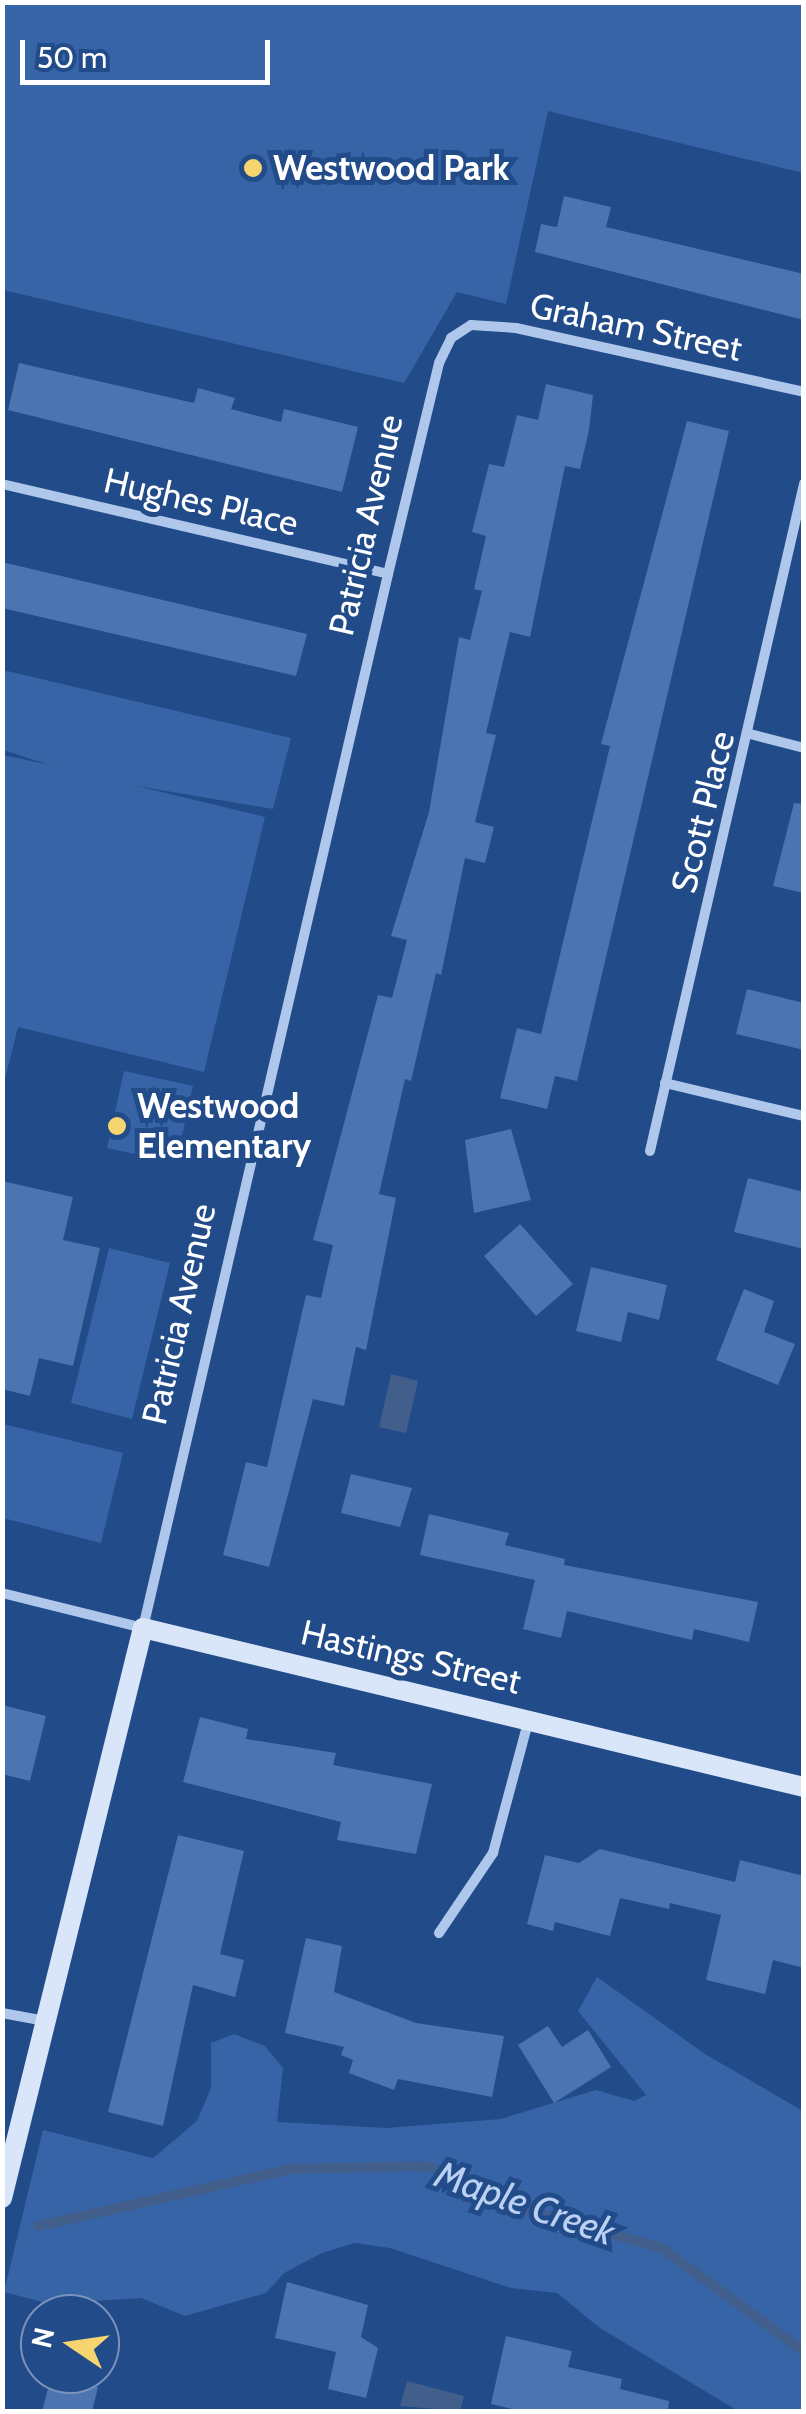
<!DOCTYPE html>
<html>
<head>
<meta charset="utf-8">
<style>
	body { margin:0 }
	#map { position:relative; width:806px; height:2414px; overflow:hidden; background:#224b89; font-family:Cabin,sans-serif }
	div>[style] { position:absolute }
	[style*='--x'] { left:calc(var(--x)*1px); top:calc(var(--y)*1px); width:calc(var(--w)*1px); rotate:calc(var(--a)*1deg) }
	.green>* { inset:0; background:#3664a6 }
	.water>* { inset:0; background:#425f8c }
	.stream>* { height:10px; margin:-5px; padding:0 5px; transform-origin:5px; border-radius:5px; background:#425f8c }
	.building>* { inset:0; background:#4b74b1 }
	.street>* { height:10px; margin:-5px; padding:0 5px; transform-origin:5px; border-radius:5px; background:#aec7ea }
	.secondary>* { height:20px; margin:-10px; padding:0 10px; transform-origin:10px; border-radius:10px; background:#d9e5f8 }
	.dots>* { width:28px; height:28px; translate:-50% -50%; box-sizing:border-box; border:5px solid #224b89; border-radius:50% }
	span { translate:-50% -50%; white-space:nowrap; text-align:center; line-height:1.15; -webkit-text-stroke:10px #224b89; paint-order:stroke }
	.poi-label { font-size:35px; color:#fff; font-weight:700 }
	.left { translate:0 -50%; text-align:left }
	.street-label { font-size:35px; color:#fff }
	.water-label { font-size:38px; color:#bad1f1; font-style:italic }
	.frame { position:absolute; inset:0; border:5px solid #fff; pointer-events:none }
	.north { position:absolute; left:20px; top:2294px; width:100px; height:100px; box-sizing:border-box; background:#224b89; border:2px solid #7a93b8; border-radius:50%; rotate:283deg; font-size:28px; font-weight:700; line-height:40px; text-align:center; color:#fff }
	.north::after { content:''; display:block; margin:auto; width:35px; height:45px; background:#f6d571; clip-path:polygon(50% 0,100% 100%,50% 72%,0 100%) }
	.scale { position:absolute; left:20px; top:40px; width:250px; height:45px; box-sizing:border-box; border:5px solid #fff; border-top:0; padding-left:12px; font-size:30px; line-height:35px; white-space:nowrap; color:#fff; -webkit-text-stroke:8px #224b89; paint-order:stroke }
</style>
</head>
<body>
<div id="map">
	<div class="green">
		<i style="clip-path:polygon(3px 2px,803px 3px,803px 173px,548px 111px,506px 304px,457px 292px,404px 383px,3px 290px)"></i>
		<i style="clip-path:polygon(3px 670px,291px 738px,273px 809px,137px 786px,265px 817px,204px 1072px,18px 1027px,3px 1087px,3px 755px,50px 765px,3px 750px)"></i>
		<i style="clip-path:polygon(124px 1071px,193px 1086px,176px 1163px,107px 1148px)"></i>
		<i style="clip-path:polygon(109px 1248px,170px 1263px,132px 1419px,71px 1403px)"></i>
		<i style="clip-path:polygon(3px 1424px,123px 1453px,101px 1543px,3px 1518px)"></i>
		<i style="clip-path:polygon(597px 1977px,705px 2054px,803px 2111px,803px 2411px,738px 2411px,600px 2328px,557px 2293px,511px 2288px,390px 2248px,354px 2243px,322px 2253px,284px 2273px,266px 2293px,185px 2316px,141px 2298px,50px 2304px,4px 2292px,43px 2130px,153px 2158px,197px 2121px,211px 2088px,211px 2043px,234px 2034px,265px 2046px,283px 2068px,277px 2122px,386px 2128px,501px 2119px,596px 2090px,634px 2101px,646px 2095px,578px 2011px)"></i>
	</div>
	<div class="water">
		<i style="clip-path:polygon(391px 1374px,418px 1381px,406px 1433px,379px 1427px)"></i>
		<i style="clip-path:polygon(407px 2381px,464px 2396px,460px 2411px,400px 2406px)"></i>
	</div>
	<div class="stream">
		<i style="--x:38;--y:2226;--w:258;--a:-12.7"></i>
		<i style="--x:290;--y:2169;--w:134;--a:-1.3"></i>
		<i style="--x:424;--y:2166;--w:32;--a:14"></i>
		<i style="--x:455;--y:2174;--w:79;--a:27.2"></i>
		<i style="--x:525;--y:2210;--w:142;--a:15.5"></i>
		<i style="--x:662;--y:2248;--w:176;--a:36.2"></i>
	</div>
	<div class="building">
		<i style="clip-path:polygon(564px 196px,611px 207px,606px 227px,804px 274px,804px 320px,535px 252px,541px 224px,557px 227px)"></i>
		<i style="clip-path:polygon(19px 363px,194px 403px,198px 388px,235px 398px,231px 409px,281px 422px,284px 409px,358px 427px,342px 492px,8px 410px)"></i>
		<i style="clip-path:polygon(546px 384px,593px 395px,589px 430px,580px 469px,565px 466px,530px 637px,510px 632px,486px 733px,496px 735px,475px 822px,494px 827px,485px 863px,465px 858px,441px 975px,436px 973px,411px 1081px,405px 1079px,379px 1194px,396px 1198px,366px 1350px,356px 1347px,344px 1406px,313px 1399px,269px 1567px,223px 1555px,246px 1462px,267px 1467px,306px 1295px,321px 1298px,333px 1245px,313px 1240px,378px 995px,392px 998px,407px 940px,391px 936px,429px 812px,459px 637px,470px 640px,482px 591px,474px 589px,486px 536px,472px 532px,489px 464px,504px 467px,517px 415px,538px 420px)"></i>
		<i style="clip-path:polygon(687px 421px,729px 431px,577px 1081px,555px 1076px,547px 1109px,500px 1098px,517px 1028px,541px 1034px,610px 746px,601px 744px)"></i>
		<i style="clip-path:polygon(2px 562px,307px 634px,296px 676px,2px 608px)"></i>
		<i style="clip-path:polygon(794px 803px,804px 804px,804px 893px,773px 886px)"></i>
		<i style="clip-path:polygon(747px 989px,804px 1003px,804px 1050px,736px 1034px)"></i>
		<i style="clip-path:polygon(511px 1129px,531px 1200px,474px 1213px,465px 1140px)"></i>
		<i style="clip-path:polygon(748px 1178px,804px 1192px,804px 1249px,734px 1232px)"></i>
		<i style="clip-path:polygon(2px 1181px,73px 1197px,63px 1240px,100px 1248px,73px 1366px,39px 1358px,30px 1396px,2px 1389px)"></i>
		<i style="clip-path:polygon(520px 1224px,573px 1284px,536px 1316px,484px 1256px)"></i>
		<i style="clip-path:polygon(591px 1267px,667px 1285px,659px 1320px,628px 1312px,621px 1342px,576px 1331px)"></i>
		<i style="clip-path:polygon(744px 1289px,774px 1301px,764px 1332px,795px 1344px,778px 1385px,716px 1360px)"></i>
		<i style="clip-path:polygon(351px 1474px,412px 1488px,400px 1527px,341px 1513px)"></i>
		<i style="clip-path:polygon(429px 1514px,509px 1533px,505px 1545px,565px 1559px,564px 1565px,758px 1602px,749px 1642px,694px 1629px,692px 1640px,567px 1611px,561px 1638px,523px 1629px,535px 1580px,420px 1555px)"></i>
		<i style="clip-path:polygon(2px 1705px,46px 1716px,30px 1781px,2px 1774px)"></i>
		<i style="clip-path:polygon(200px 1717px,248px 1729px,246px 1739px,336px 1753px,333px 1765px,432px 1784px,416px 1854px,337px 1840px,341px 1822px,183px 1782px)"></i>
		<i style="clip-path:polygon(178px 1835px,244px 1851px,220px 1954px,244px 1960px,235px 1997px,193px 1985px,163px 2126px,108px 2112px)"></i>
		<i style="clip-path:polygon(600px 1849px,735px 1882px,740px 1860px,804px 1876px,804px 1968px,773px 1960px,765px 1994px,706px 1980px,721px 1915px,670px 1903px,669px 1909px,620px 1898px,610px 1936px,555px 1922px,553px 1931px,527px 1924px,545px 1855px,579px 1863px)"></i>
		<i style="clip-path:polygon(306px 1938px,342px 1946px,334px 1992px,416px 2023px,504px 2036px,492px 2097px,398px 2079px,394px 2090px,349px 2073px,353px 2060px,341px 2055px,344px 2047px,285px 2033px)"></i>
		<i style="clip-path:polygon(548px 2026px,562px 2047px,588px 2030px,611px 2067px,554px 2103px,518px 2045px)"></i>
		<i style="clip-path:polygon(287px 2282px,368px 2305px,361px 2337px,378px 2348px,366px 2398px,328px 2389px,336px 2352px,275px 2338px)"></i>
		<i style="clip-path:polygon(506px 2336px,572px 2351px,568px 2367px,622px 2379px,620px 2389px,669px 2401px,668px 2412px,525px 2412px,491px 2404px)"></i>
		<i style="clip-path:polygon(51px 2376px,98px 2387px,92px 2412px,42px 2412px)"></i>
	</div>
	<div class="street">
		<i style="--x:2;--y:484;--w:396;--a:13.1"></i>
		<i style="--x:750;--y:734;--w:56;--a:14.5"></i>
		<i style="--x:665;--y:1083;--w:143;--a:13.4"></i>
		<i style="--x:650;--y:1151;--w:685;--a:-77"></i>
		<i style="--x:2;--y:1593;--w:145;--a:13.9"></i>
		<i style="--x:143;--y:1628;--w:1082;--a:-76.91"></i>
		<i style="--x:388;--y:574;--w:217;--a:-76.4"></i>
		<i style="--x:439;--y:363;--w:28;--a:-64"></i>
		<i style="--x:451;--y:338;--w:24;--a:-33"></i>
		<i style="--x:471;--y:325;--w:45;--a:3.8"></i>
		<i style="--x:516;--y:328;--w:295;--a:12.5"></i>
		<i style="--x:439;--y:1933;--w:97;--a:-56"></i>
		<i style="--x:493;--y:1853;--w:139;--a:-75"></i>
		<i style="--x:2;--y:2013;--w:44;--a:10.5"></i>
	</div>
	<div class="secondary">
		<i style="--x:2;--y:2198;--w:587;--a:-76.11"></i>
		<i style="--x:143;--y:1628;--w:680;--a:13.53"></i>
	</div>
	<div class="dots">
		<i style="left:253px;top:168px;background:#f6d571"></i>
		<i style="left:117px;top:1126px;background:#f6d571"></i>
	</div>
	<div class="poi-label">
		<span class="left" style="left:273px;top:168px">Westwood Park</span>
		<span class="left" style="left:137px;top:1126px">Westwood<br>Elementary</span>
	</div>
	<div class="street-label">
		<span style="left:636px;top:327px;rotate:12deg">Graham Street</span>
		<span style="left:201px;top:502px;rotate:13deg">Hughes Place</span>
		<span style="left:366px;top:525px;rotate:-77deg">Patricia Avenue</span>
		<span style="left:703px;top:812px;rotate:-76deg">Scott Place</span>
		<span style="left:179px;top:1314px;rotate:-77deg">Patricia Avenue</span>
		<span style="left:411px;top:1657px;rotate:13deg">Hastings Street</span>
	</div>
	<div class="water-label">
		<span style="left:525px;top:2203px;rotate:19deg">Maple Creek</span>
	</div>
	<div class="frame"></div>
	<div class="north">N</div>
	<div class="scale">50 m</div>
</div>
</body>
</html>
